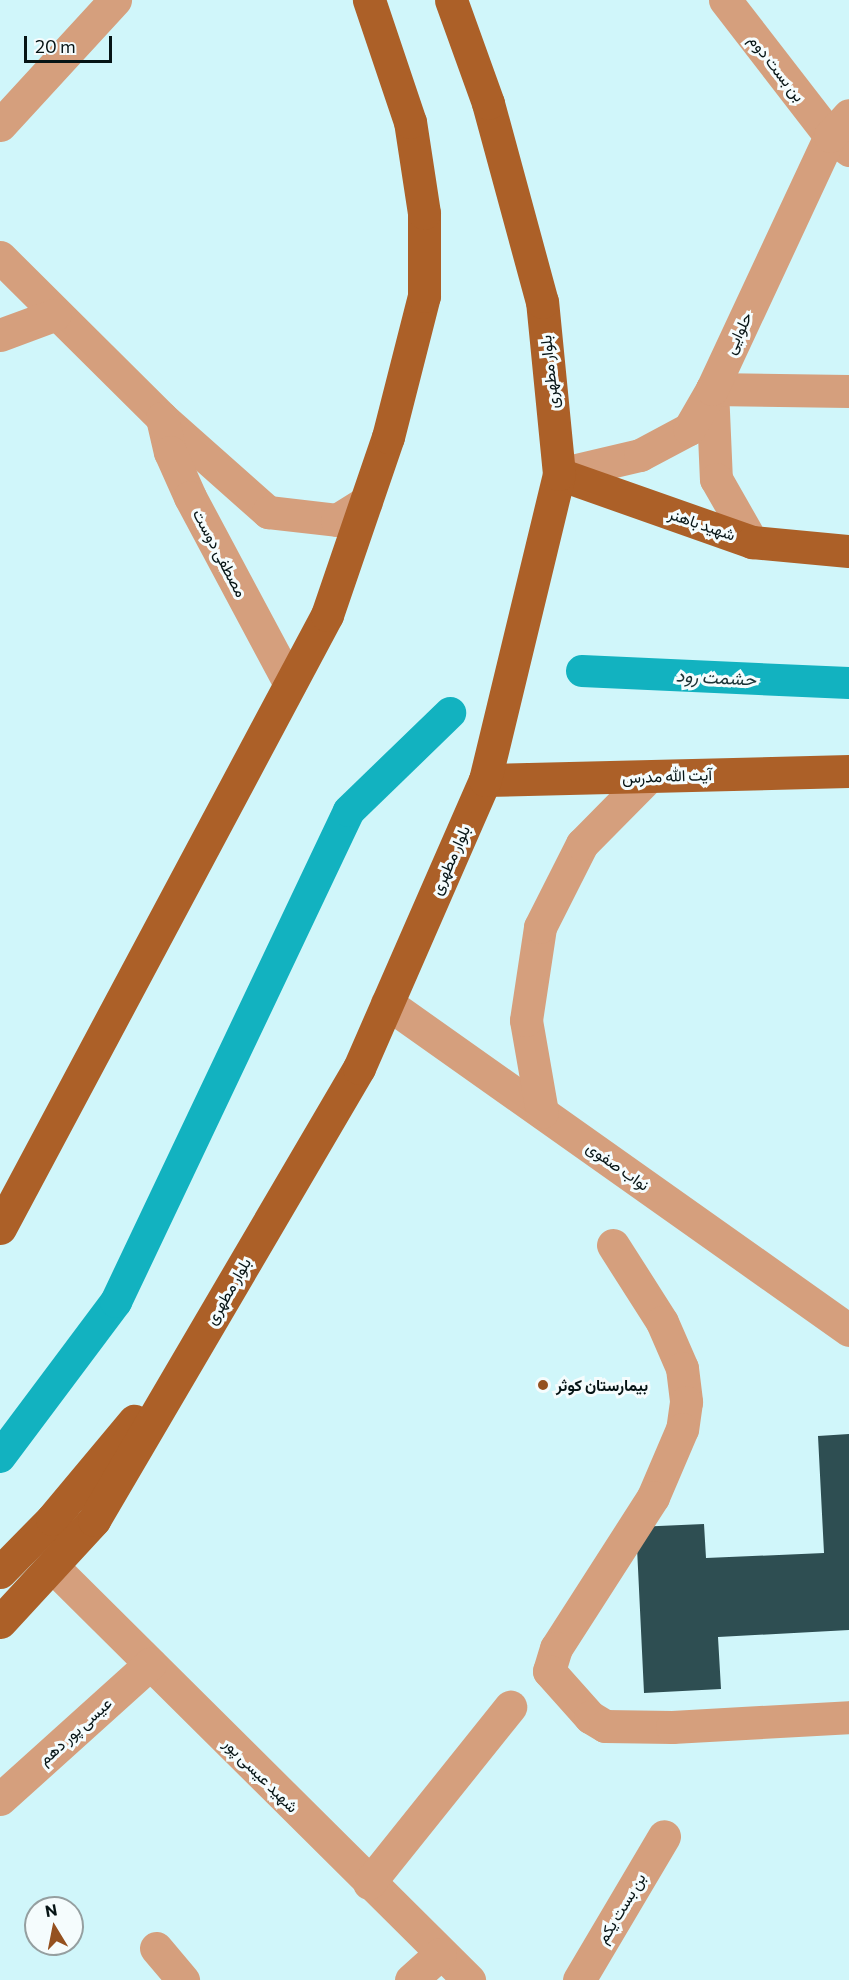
<!DOCTYPE html>
<html>
<head>
<meta charset="utf-8">
<style>
	body { margin:0 }
	#map { position:relative; width:849px; height:1980px; overflow:hidden; background:#d0f6fa; font-family:Commissioner,Vazirmatn,sans-serif }
	div>[style] { position:absolute }
	[style*='--x'] { left:calc(var(--x)*1px); top:calc(var(--y)*1px); width:calc(var(--w)*1px); rotate:calc(var(--a)*1deg) }
	.canal>* { height:32px; margin:-16px; padding:0 16px; transform-origin:16px; border-radius:16px; background:#12b2c0 }
	.building>* { inset:0; background:#2e4e52 }
	.minor>* { height:33px; margin:-16.5px; padding:0 16.5px; transform-origin:16.5px; border-radius:16.5px; background:#d59f7d }
	.major>* { height:33px; margin:-16.5px; padding:0 16.5px; transform-origin:16.5px; border-radius:16.5px; background:#ac6028 }
	.dots>* { width:16px; height:16px; translate:-50% -50%; box-sizing:border-box; border:3px solid #f5fcfd; border-radius:50% }
	span { translate:-50% -50%; white-space:nowrap; text-align:center; line-height:1.15; -webkit-text-stroke:6px #f5fcfd; paint-order:stroke }
	.street-label { font-size:16px; color:#061415 }
	.poi-label { font-size:16px; color:#061415; font-weight:700 }
	.left { translate:0 -50%; text-align:left }
	.water-label { font-size:18px; color:#1b3235; font-style:italic }
	.north { position:absolute; left:24px; top:1896px; width:60px; height:60px; box-sizing:border-box; background:#f5fcfd; border:2px solid #959fa0; border-radius:50%; rotate:350deg; font-size:16px; font-weight:700; line-height:24px; text-align:center; color:#061415 }
	.north::after { content:''; display:block; margin:auto; width:21px; height:27px; background:#945120; clip-path:polygon(50% 0,100% 100%,50% 72%,0 100%) }
	.scale { position:absolute; left:24px; top:36px; width:88px; height:27px; box-sizing:border-box; border:3px solid #061415; border-top:0; padding-left:8px; font-size:18px; line-height:21px; white-space:nowrap; color:#061415; -webkit-text-stroke:4px #f5fcfd; paint-order:stroke }
</style>
</head>
<body>
<div id="map">
	<div class="canal">
		<i style="--x:582;--y:671;--w:267;--a:2.6"></i>
		<i style="--x:0;--y:1457;--w:194;--a:-53.2"></i>
		<i style="--x:116;--y:1302;--w:543;--a:-64.61"></i>
		<i style="--x:349;--y:811;--w:141;--a:-44.1"></i>
	</div>
	<div class="building">
		<i style="clip-path:polygon(849px 1434px,849px 1630px,718px 1637px,721px 1689px,644px 1693px,636px 1527px,704px 1524px,706px 1558px,824px 1553px,818px 1436px)"></i>
	</div>
	<div class="minor">
		<i style="--x:725;--y:0;--w:172;--a:52.3"></i>
		<i style="--x:830;--y:136;--w:24;--a:36"></i>
		<i style="--x:0;--y:125;--w:170;--a:-47.4"></i>
		<i style="--x:0;--y:257;--w:228;--a:44.8"></i>
		<i style="--x:162;--y:418;--w:142;--a:41.6"></i>
		<i style="--x:268;--y:512;--w:69;--a:6.6"></i>
		<i style="--x:337;--y:520;--w:34;--a:-32"></i>
		<i style="--x:0;--y:335;--w:58;--a:-20.3"></i>
		<i style="--x:712;--y:389;--w:90;--a:87.5"></i>
		<i style="--x:716;--y:479;--w:73;--a:60.3"></i>
		<i style="--x:712;--y:389;--w:137;--a:0.8"></i>
		<i style="--x:162;--y:418;--w:35;--a:77"></i>
		<i style="--x:170;--y:452;--w:49;--a:66"></i>
		<i style="--x:190;--y:497;--w:212;--a:61.9"></i>
		<i style="--x:559;--y:474;--w:83;--a:-13.2"></i>
		<i style="--x:640;--y:455;--w:55;--a:-28"></i>
		<i style="--x:689;--y:429;--w:46;--a:-60.1"></i>
		<i style="--x:712;--y:389;--w:279;--a:-65"></i>
		<i style="--x:830;--y:136;--w:28;--a:-48"></i>
		<i style="--x:387;--y:1003;--w:566;--a:35.29"></i>
		<i style="--x:542;--y:1112;--w:93;--a:-99.9"></i>
		<i style="--x:526;--y:1020;--w:94;--a:-81.4"></i>
		<i style="--x:540;--y:927;--w:93;--a:-63.2"></i>
		<i style="--x:582;--y:844;--w:94;--a:-45.4"></i>
		<i style="--x:613;--y:1245;--w:91;--a:57.5"></i>
		<i style="--x:662;--y:1322;--w:50;--a:66.5"></i>
		<i style="--x:682;--y:1368;--w:34;--a:83"></i>
		<i style="--x:686;--y:1402;--w:27;--a:98"></i>
		<i style="--x:682;--y:1429;--w:74;--a:113.1"></i>
		<i style="--x:653;--y:1497;--w:179;--a:122.7"></i>
		<i style="--x:556;--y:1648;--w:24;--a:107"></i>
		<i style="--x:549;--y:1671;--w:62;--a:48.3"></i>
		<i style="--x:590;--y:1717;--w:17;--a:31"></i>
		<i style="--x:605;--y:1726;--w:67;--a:0.9"></i>
		<i style="--x:672;--y:1727;--w:177;--a:-3.2"></i>
		<i style="--x:54;--y:1568;--w:585;--a:44.79"></i>
		<i style="--x:0;--y:1799;--w:202;--a:-42"></i>
		<i style="--x:369;--y:1883;--w:226;--a:-51.3"></i>
		<i style="--x:156;--y:1948;--w:42;--a:49.8"></i>
		<i style="--x:411;--y:1980;--w:39;--a:-42"></i>
		<i style="--x:579;--y:1980;--w:167;--a:-59.4"></i>
	</div>
	<div class="major">
		<i style="--x:559;--y:474;--w:205;--a:19.4"></i>
		<i style="--x:752;--y:542;--w:97;--a:5.3"></i>
		<i style="--x:485;--y:780;--w:364;--a:-1.4"></i>
		<i style="--x:0;--y:1228;--w:695;--a:-61.92"></i>
		<i style="--x:327;--y:615;--w:188;--a:-71.1"></i>
		<i style="--x:388;--y:437;--w:146;--a:-75.7"></i>
		<i style="--x:424;--y:296;--w:83;--a:-90"></i>
		<i style="--x:424;--y:213;--w:92;--a:-98.7"></i>
		<i style="--x:410;--y:122;--w:129;--a:-108.6"></i>
		<i style="--x:0;--y:1572;--w:74;--a:-45.5"></i>
		<i style="--x:52;--y:1519;--w:128;--a:-50.1"></i>
		<i style="--x:0;--y:1622;--w:139;--a:-47.3"></i>
		<i style="--x:94;--y:1520;--w:524;--a:-59.62"></i>
		<i style="--x:359;--y:1068;--w:314;--a:-66.4"></i>
		<i style="--x:485;--y:780;--w:315;--a:-76.4"></i>
		<i style="--x:559;--y:474;--w:173;--a:-95.6"></i>
		<i style="--x:542;--y:302;--w:206;--a:-105.2"></i>
		<i style="--x:488;--y:103;--w:109;--a:-109.8"></i>
	</div>
	<div class="dots">
		<i style="left:543px;top:1385px;background:#945120"></i>
	</div>
	<div class="street-label">
		<span style="left:777px;top:68px;rotate:52deg">بن بست دوم</span>
		<span style="left:738px;top:333px;rotate:-65deg">حلوایی</span>
		<span style="left:549px;top:372px;rotate:-96deg">بلوار مطهری</span>
		<span style="left:702px;top:524px;rotate:19deg">شهید باهنر</span>
		<span style="left:220px;top:553px;rotate:62deg">مصطفی دوست</span>
		<span style="left:667px;top:776px;rotate:-2deg">آیت الله مدرس</span>
		<span style="left:450px;top:860px;rotate:-66deg">بلوار مطهری</span>
		<span style="left:618px;top:1166px;rotate:35deg">نواب صفوی</span>
		<span style="left:228px;top:1291px;rotate:-60deg">بلوار مطهری</span>
		<span style="left:75px;top:1731px;rotate:-42deg">عیسی پور دهم</span>
		<span style="left:261px;top:1775px;rotate:45deg">شهید عیسی پور</span>
		<span style="left:621px;top:1908px;rotate:-59deg">بن بست یکم</span>
	</div>
	<div class="poi-label">
		<span class="left" style="left:556px;top:1385px">بیمارستان کوثر</span>
	</div>
	<div class="water-label">
		<span style="left:716px;top:677px;rotate:3deg">حشمت رود</span>
	</div>
	<div class="north">N</div>
	<div class="scale">20 m</div>
</div>
</body>
</html>
